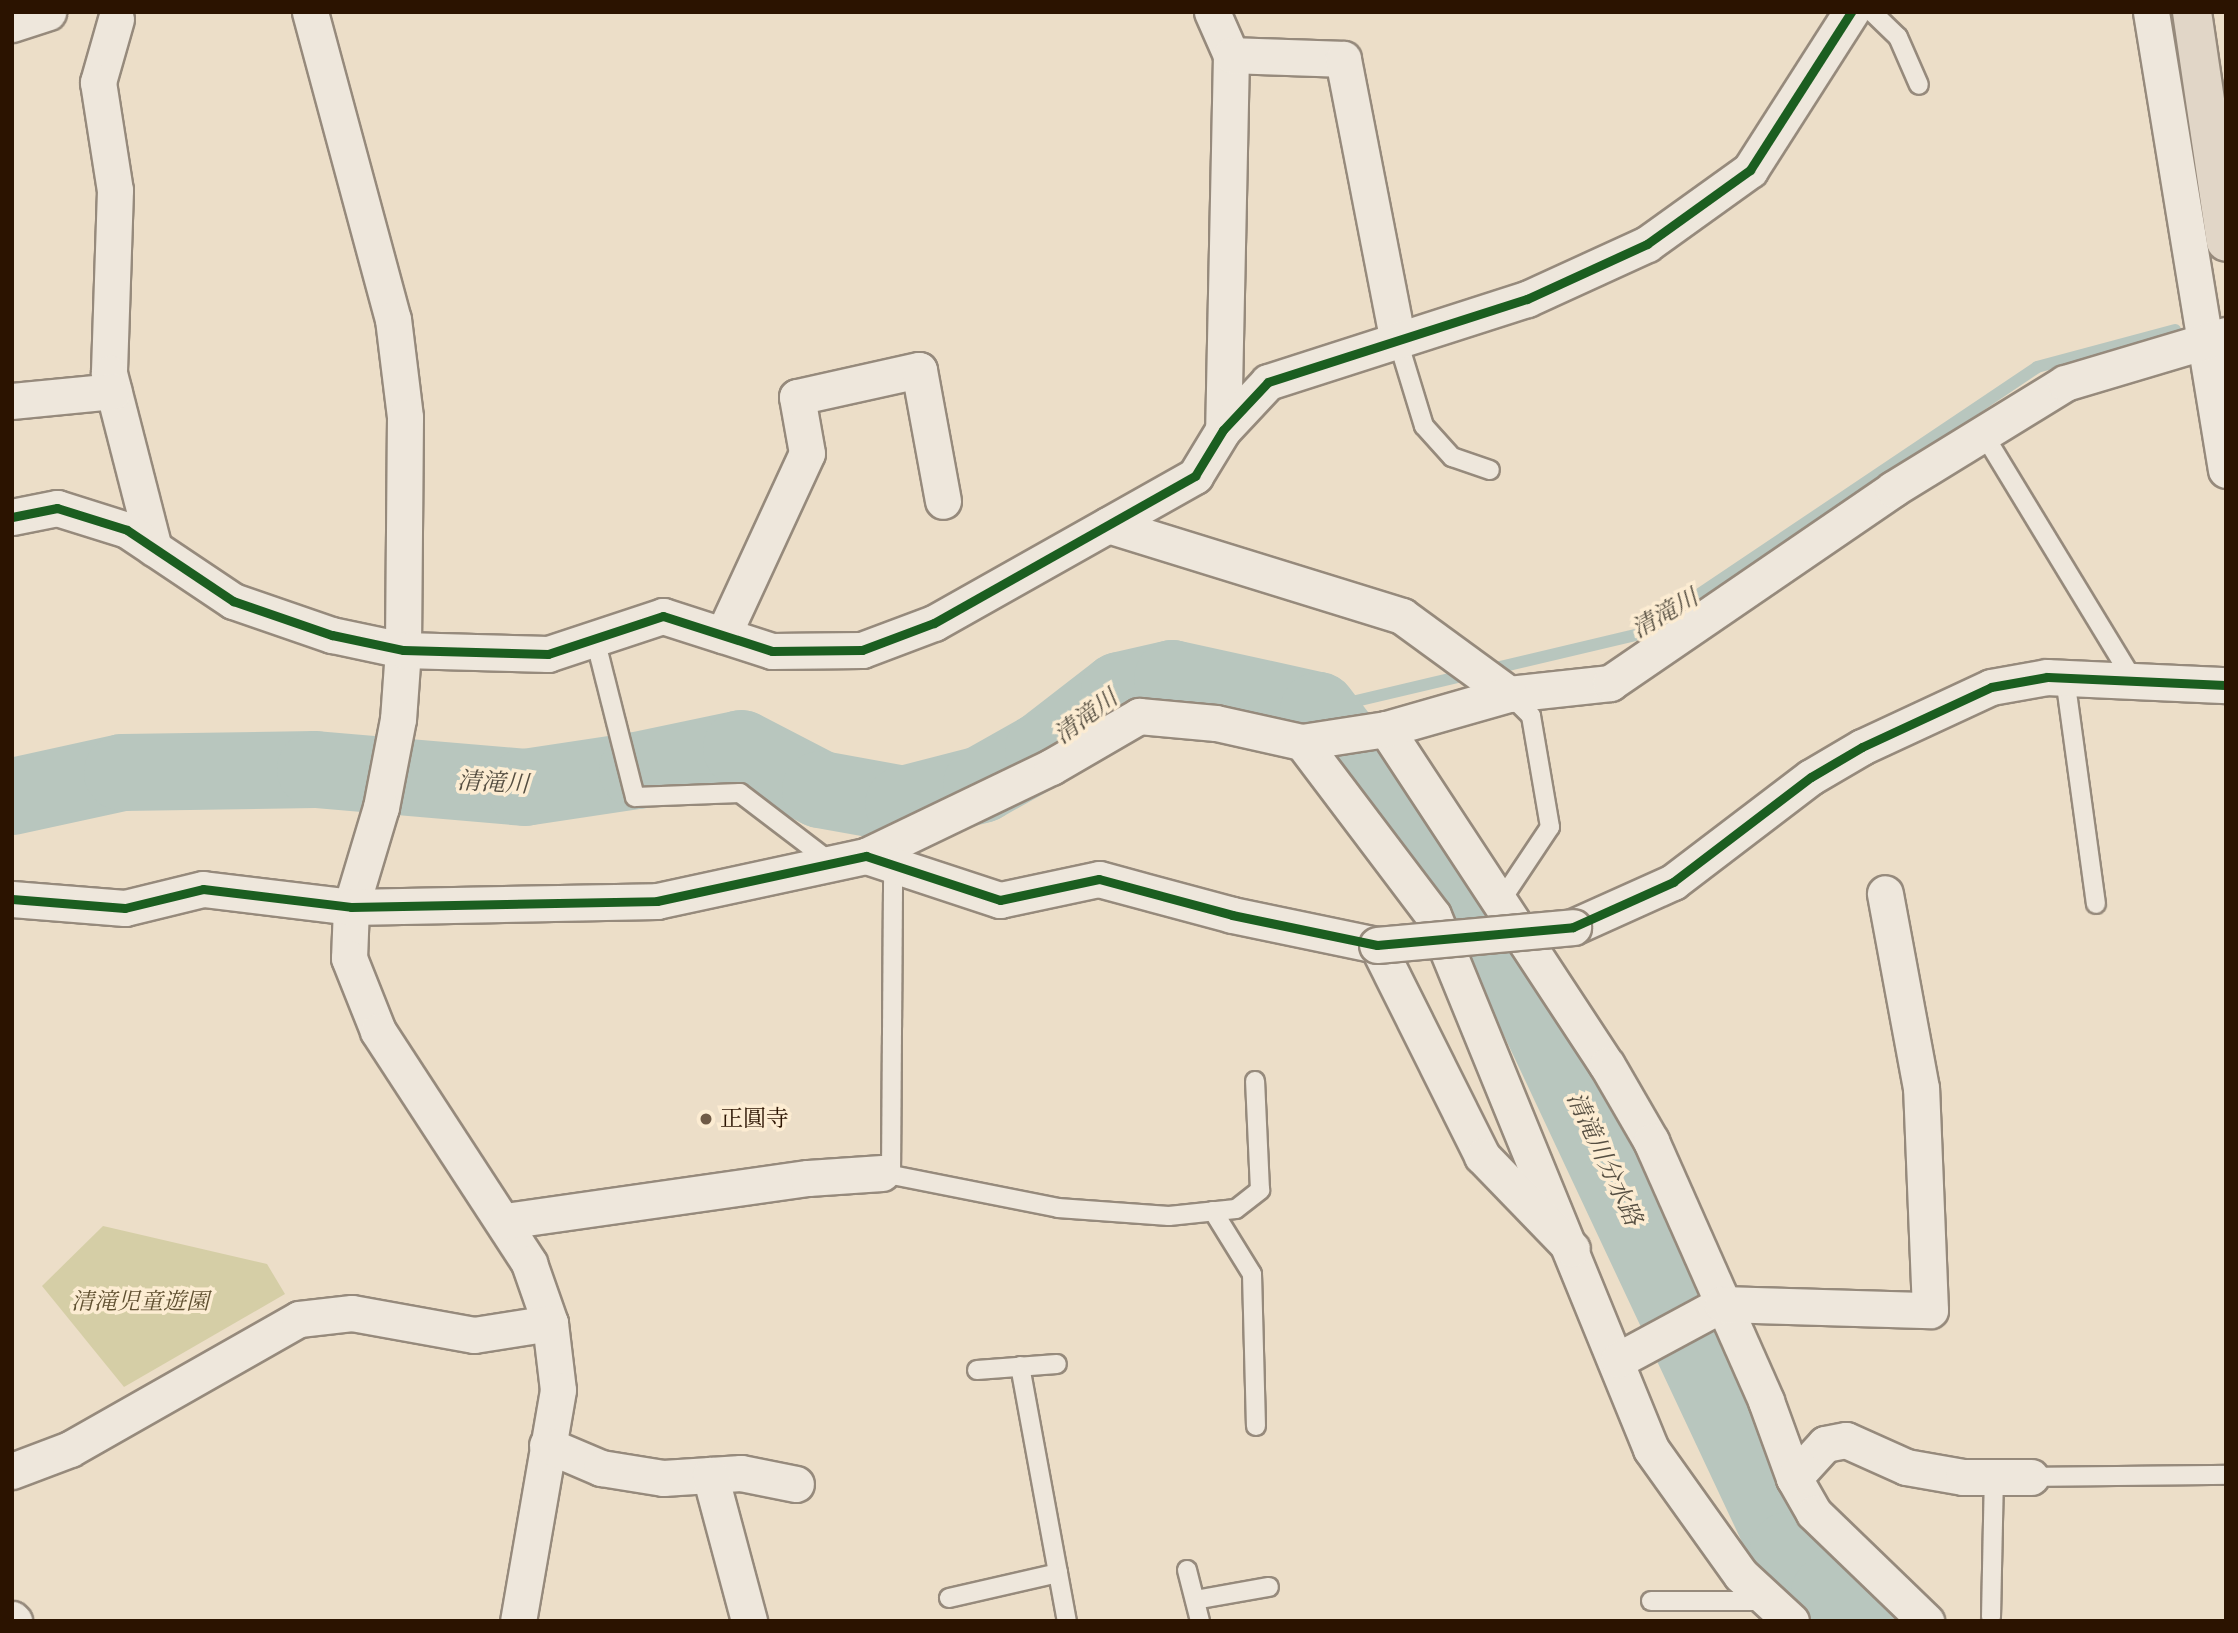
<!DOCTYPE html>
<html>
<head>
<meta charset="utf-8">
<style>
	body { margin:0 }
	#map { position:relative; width:2238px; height:1633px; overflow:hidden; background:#ecdec8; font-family:"IM FELL French Canon","Noto Serif JP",serif }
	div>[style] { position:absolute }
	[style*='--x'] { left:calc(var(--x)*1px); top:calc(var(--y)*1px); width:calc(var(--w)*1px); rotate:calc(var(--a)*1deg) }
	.green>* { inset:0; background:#d5cea6 }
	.stream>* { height:12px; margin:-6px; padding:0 6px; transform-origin:6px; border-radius:6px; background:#b8c6be }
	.river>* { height:77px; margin:-38.5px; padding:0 38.5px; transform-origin:38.5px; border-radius:38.5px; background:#b8c6be }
	.roads { filter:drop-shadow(2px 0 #968a7c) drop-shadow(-2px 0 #968a7c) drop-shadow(0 2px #968a7c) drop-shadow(0 -2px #968a7c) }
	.lane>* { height:18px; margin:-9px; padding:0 9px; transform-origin:9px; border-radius:9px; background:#eee7dc }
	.street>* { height:35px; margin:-17.5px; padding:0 17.5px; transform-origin:17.5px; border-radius:17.5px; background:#eee7dc }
	.primary>* { height:38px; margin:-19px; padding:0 19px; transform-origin:19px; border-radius:19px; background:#e1d6c7 }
	.bridges { filter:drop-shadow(2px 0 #968a7c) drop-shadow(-2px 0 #968a7c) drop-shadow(0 2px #968a7c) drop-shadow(0 -2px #968a7c) }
	.street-bridge>* { height:35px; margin:-17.5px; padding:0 17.5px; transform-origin:17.5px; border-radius:17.5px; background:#eee7dc }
	.cycleway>* { height:9px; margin:-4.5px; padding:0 4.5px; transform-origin:4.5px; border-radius:4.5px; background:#1b5e20 }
	.dots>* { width:19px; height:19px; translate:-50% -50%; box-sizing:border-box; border:4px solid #fcecd2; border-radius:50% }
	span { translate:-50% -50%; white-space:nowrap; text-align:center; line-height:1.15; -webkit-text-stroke:7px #fcecd2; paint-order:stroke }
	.poi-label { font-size:23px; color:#2b1300 }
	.left { translate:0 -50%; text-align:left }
	.park-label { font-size:23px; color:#605031; font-style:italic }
	.water-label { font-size:24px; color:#554e41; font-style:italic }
	.frame { position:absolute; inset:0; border:14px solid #2b1300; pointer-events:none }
</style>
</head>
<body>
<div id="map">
	<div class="green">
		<i style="clip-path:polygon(103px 1226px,267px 1264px,285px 1294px,124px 1387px,42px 1286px)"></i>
	</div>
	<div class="stream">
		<i style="--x:1318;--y:710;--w:331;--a:-13.3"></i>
		<i style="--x:1640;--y:634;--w:478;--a:-33.9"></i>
		<i style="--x:2037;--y:367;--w:143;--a:-15"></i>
	</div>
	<div class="river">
		<i style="--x:12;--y:796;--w:113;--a:-12.3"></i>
		<i style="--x:122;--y:772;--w:193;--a:-0.9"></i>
		<i style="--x:315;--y:769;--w:210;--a:4.9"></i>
		<i style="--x:524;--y:787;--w:114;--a:-8.6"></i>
		<i style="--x:637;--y:770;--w:106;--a:-11.9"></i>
		<i style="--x:741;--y:748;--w:89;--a:27.4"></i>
		<i style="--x:820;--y:789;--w:84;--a:10.2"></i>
		<i style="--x:903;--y:804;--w:81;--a:-14.4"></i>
		<i style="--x:981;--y:784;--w:71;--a:-29.4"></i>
		<i style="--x:1043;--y:749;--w:96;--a:-37.8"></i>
		<i style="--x:1119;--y:690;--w:54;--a:-12.8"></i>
		<i style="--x:1172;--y:678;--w:149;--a:12.4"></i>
		<i style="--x:1318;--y:710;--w:325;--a:52.7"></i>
		<i style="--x:1515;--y:969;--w:642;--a:64.83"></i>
		<i style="--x:1788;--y:1550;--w:59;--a:46.4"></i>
		<i style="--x:1829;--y:1593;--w:45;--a:38.7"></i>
	</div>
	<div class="roads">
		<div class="lane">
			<i style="--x:1872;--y:12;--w:36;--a:44"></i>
			<i style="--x:1898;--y:37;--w:52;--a:66.4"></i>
			<i style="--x:1398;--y:341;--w:89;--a:73"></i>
			<i style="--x:1424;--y:426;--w:42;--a:47.9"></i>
			<i style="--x:1452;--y:457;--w:40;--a:18.9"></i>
			<i style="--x:1983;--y:433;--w:290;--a:58.7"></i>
			<i style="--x:595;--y:639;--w:163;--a:75.8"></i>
			<i style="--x:635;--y:797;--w:105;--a:-2.2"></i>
			<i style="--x:740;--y:793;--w:116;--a:37.3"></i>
			<i style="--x:2065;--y:678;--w:228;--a:82.2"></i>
			<i style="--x:1500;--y:902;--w:90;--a:-56.3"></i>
			<i style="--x:1550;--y:827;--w:113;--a:-99.7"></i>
			<i style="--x:1531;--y:716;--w:31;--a:-135"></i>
			<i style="--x:882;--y:1173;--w:179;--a:11.2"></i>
			<i style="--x:1058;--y:1208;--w:111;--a:4.1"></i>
			<i style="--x:1169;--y:1216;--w:67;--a:-6"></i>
			<i style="--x:1236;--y:1209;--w:31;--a:-38"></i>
			<i style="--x:1260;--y:1190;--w:109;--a:-92.6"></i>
			<i style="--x:891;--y:1175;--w:310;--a:-89.6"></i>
			<i style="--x:1213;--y:1211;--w:74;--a:58.2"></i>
			<i style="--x:1252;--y:1274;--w:152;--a:88.5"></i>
			<i style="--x:1020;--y:1366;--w:259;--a:79.6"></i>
			<i style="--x:977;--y:1370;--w:80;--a:-4.3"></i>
			<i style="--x:2031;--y:1477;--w:195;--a:-0.6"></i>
			<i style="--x:1187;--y:1570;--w:53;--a:75.7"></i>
			<i style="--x:949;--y:1598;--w:112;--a:-12.9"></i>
			<i style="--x:1195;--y:1600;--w:75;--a:-10"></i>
			<i style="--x:1651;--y:1601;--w:115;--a:0"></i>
			<i style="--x:1991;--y:1617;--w:140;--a:-88.8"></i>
		</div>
		<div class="street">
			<i style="--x:310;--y:12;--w:318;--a:74.9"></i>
			<i style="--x:393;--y:319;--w:99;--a:83"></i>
			<i style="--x:405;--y:417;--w:233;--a:90.5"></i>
			<i style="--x:403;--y:650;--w:69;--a:94.1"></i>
			<i style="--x:398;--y:719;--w:90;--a:100.9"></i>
			<i style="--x:381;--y:807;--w:104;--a:106.7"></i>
			<i style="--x:351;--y:907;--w:51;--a:92.2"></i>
			<i style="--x:349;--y:958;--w:79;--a:68.3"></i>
			<i style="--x:378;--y:1031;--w:277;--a:56.9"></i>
			<i style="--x:529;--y:1263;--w:64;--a:70.7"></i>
			<i style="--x:550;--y:1323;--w:67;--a:83.2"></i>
			<i style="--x:558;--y:1390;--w:234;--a:99.8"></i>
			<i style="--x:1212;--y:12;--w:47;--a:66.2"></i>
			<i style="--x:1231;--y:55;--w:375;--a:91.2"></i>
			<i style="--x:2151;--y:12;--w:464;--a:80.7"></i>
			<i style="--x:116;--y:19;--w:66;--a:105.9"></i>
			<i style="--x:98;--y:82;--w:109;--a:81.1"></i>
			<i style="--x:115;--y:190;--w:183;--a:91.9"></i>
			<i style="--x:109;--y:373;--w:181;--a:75.6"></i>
			<i style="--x:12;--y:24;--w:38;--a:-18"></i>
			<i style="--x:1231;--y:55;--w:112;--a:2"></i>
			<i style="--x:1343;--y:59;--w:287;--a:79"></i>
			<i style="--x:12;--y:401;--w:102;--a:-5.6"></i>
			<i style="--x:12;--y:517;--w:46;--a:-11.3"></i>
			<i style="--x:57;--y:508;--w:73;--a:17.4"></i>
			<i style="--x:127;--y:530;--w:128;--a:33.8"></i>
			<i style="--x:233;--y:601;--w:105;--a:19"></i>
			<i style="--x:332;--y:635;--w:73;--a:11.9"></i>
			<i style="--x:403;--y:650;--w:145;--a:1.6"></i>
			<i style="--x:548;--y:654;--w:121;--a:-18.3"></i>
			<i style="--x:663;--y:616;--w:114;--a:17.8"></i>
			<i style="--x:772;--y:651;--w:90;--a:-0.6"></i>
			<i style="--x:862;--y:650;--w:77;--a:-20.6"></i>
			<i style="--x:934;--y:623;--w:300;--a:-29.4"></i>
			<i style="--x:1195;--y:476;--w:54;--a:-58.7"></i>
			<i style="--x:1223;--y:430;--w:66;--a:-46.8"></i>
			<i style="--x:1268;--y:382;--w:272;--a:-17.8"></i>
			<i style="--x:1527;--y:299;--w:132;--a:-24.6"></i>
			<i style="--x:1647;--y:244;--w:127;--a:-35.7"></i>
			<i style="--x:1750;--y:170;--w:188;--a:-57.4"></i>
			<i style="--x:1108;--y:525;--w:308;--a:17.2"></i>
			<i style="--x:1402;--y:616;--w:132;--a:36.1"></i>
			<i style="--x:1509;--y:694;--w:102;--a:-6.2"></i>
			<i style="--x:1610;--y:683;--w:343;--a:-34.4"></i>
			<i style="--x:1893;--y:489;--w:202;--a:-31.6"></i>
			<i style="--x:2065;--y:383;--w:168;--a:-16.6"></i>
			<i style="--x:723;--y:635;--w:200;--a:-65.2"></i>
			<i style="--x:807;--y:453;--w:57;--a:-100.1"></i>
			<i style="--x:797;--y:397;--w:125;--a:-12.5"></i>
			<i style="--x:919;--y:370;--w:133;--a:79.6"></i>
			<i style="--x:1386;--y:729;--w:402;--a:56.7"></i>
			<i style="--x:1607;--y:1065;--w:88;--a:59.9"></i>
			<i style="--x:1651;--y:1141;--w:284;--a:66.1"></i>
			<i style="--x:1766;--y:1401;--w:82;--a:70"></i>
			<i style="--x:1794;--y:1478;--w:40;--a:60.3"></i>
			<i style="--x:1814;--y:1513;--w:156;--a:44"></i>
			<i style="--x:1302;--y:742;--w:217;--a:52.9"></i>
			<i style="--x:1433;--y:915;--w:577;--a:67.79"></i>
			<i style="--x:1651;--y:1449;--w:155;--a:54.5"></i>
			<i style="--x:1741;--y:1575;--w:68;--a:42.6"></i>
			<i style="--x:866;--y:856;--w:205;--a:-25.7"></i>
			<i style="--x:1051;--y:767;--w:102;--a:-30.1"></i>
			<i style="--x:1139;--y:716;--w:77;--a:5.2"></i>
			<i style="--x:1216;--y:723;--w:88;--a:12.5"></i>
			<i style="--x:1302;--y:742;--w:85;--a:-8.8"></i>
			<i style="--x:1386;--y:729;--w:128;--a:-15.9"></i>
			<i style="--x:12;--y:899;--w:113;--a:4.6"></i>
			<i style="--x:125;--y:908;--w:80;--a:-13.7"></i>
			<i style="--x:203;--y:889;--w:149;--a:6.9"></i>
			<i style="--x:351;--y:907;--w:306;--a:-1.1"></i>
			<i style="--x:657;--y:901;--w:214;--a:-12.2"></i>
			<i style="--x:866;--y:856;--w:141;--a:18.2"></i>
			<i style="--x:1000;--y:900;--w:101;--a:-12"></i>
			<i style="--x:1099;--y:879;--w:138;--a:15.1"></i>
			<i style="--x:1232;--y:915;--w:148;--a:11.7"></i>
			<i style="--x:1377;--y:945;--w:236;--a:63.5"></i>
			<i style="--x:1482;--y:1156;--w:129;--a:45.9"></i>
			<i style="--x:1573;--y:927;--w:110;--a:-24.2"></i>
			<i style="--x:1673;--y:882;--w:173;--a:-37.3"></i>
			<i style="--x:1811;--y:777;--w:59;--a:-30.5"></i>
			<i style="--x:1862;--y:747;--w:142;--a:-24.9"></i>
			<i style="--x:1991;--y:687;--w:57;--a:-10.1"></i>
			<i style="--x:2047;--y:677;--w:179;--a:2.6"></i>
			<i style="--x:505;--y:1221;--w:306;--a:-8.1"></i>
			<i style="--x:808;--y:1178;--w:74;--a:-3.9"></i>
			<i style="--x:1618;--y:1360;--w:118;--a:-28.3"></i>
			<i style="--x:1722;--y:1304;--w:208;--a:1.7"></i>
			<i style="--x:1930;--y:1310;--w:222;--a:-92.3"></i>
			<i style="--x:1921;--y:1088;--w:198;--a:-100.5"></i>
			<i style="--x:547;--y:1445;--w:59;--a:23.1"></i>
			<i style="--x:601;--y:1468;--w:63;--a:9.2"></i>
			<i style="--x:663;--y:1478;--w:78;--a:-3.7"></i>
			<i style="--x:741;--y:1473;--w:56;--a:11.3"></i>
			<i style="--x:12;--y:1471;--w:62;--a:-20.8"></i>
			<i style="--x:70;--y:1449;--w:263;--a:-29.6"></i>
			<i style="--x:299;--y:1319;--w:53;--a:-6.5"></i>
			<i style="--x:352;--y:1313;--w:124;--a:10.2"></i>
			<i style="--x:474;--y:1335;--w:77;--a:-9"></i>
			<i style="--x:710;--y:1475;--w:151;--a:75"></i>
			<i style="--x:1794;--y:1478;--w:46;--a:-47.6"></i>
			<i style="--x:1825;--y:1444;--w:21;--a:-11"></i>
			<i style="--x:1846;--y:1440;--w:66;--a:24.2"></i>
			<i style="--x:1906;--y:1467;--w:58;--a:10"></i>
			<i style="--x:1963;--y:1477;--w:68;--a:0"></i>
			<i style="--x:12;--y:1619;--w:3;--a:45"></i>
		</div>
		<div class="primary">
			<i style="--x:2192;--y:12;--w:232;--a:81.6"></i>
		</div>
	</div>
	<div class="bridges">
		<div class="street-bridge">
			<i style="--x:1377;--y:945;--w:197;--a:-5.2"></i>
		</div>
	</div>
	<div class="cycleway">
		<i style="--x:12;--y:517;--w:46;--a:-11.3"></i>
		<i style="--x:57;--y:508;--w:73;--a:17.4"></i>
		<i style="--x:127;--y:530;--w:128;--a:33.8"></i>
		<i style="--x:233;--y:601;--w:105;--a:19"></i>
		<i style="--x:332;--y:635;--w:73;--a:11.9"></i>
		<i style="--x:403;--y:650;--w:145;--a:1.6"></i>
		<i style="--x:548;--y:654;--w:121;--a:-18.3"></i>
		<i style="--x:663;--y:616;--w:114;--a:17.8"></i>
		<i style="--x:772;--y:651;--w:90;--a:-0.6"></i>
		<i style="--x:862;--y:650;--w:77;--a:-20.6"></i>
		<i style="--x:934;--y:623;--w:300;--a:-29.4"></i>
		<i style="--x:1195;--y:476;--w:54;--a:-58.7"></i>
		<i style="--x:1223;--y:430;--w:66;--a:-46.8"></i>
		<i style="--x:1268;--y:382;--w:272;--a:-17.8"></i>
		<i style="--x:1527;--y:299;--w:132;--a:-24.6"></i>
		<i style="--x:1647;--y:244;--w:127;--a:-35.7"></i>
		<i style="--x:1750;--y:170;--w:188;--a:-57.4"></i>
		<i style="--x:12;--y:899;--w:113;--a:4.6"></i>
		<i style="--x:125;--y:908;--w:80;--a:-13.7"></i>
		<i style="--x:203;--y:889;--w:149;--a:6.9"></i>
		<i style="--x:351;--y:907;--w:306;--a:-1.1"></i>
		<i style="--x:657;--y:901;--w:214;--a:-12.2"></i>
		<i style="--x:866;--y:856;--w:141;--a:18.2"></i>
		<i style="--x:1000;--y:900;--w:101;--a:-12"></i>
		<i style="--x:1099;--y:879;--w:138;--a:15.1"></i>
		<i style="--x:1232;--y:915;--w:148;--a:11.7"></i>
		<i style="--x:1377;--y:945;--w:197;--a:-5.2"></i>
		<i style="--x:1573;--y:927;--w:110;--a:-24.2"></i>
		<i style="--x:1673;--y:882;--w:173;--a:-37.3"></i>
		<i style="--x:1811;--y:777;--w:59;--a:-30.5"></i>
		<i style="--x:1862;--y:747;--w:142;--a:-24.9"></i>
		<i style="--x:1991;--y:687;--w:57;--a:-10.1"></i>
		<i style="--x:2047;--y:677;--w:179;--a:2.6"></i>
	</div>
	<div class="dots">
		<i style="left:706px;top:1119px;background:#6f5a46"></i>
	</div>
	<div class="poi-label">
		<span class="left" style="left:720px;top:1119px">正圓寺</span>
	</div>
	<div class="park-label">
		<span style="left:140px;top:1302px">清滝児童遊園</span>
	</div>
	<div class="water-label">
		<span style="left:1665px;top:614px;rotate:-30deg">清滝川</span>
		<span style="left:1086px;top:717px;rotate:-37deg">清滝川</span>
		<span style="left:493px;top:783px;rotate:3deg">清滝川</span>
		<span style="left:1604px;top:1159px;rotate:65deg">清滝川分水路</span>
	</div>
	<div class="frame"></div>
</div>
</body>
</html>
